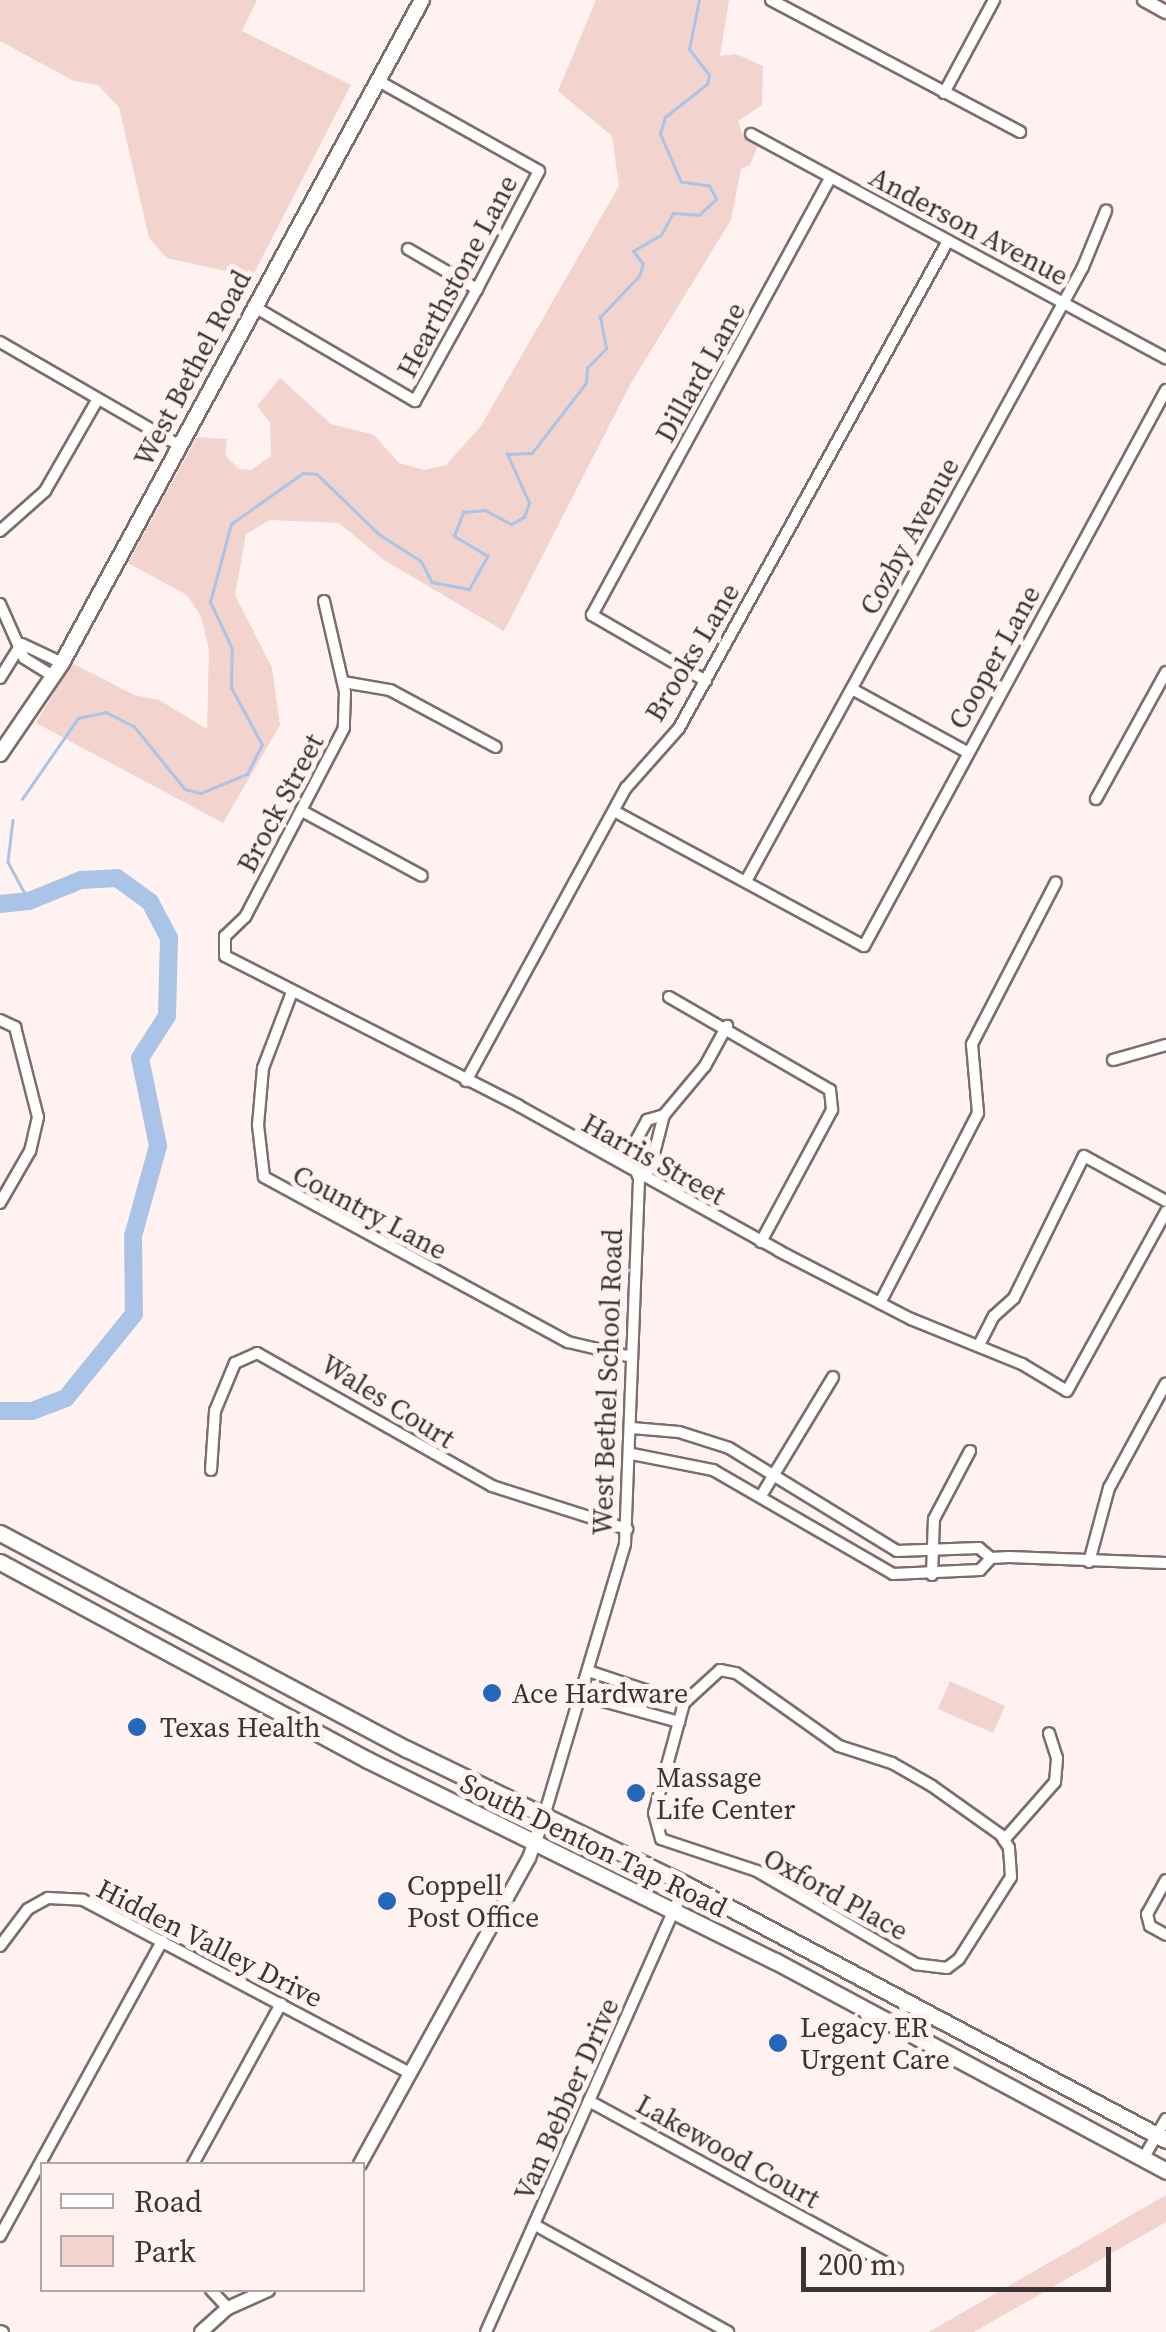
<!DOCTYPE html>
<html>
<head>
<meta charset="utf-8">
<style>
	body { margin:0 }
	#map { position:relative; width:1166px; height:2332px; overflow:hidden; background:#fff2f0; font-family:"Source Serif 4",serif }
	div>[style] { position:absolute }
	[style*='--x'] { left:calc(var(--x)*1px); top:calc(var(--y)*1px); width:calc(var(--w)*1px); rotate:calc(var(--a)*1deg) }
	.green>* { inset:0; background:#f2d3cd }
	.stream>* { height:2.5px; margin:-1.25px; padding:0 1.25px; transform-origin:1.25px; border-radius:1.25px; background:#aac4e7 }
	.river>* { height:18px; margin:-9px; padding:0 9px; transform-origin:9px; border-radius:9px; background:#aac4e7 }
	.roads { filter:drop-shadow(2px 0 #7b6e6b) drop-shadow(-2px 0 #7b6e6b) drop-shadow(0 2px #7b6e6b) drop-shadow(0 -2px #7b6e6b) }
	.minor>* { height:10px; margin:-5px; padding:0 5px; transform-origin:5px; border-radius:5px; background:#fff }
	.tertiary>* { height:12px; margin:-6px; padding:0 6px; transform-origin:6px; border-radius:6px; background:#fff }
	.secondary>* { height:14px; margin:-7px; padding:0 7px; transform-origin:7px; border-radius:7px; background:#fff }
	.primary>* { height:15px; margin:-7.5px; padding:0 7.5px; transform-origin:7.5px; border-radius:7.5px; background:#fff }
	.dots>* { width:28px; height:28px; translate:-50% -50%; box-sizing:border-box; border:5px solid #fff2f0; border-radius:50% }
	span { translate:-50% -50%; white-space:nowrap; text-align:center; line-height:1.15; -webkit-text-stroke:10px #fff2f0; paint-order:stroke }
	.street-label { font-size:28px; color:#3a3433 }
	.poi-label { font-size:28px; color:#3a3433 }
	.left { translate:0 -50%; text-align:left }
	.legend { position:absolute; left:40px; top:2162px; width:325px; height:130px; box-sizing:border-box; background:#fff2f0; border:2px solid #b0a6a4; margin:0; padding:12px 18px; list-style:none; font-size:30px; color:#3a3433 }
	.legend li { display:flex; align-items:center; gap:20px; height:50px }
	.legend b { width:50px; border:2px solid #b0a6a4 }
	.scale { position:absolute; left:801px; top:2247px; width:310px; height:45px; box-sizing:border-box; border:5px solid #3a3433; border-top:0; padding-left:12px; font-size:30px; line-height:35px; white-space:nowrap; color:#3a3433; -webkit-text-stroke:8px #fff2f0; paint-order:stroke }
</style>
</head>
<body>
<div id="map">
	<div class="green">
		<i style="clip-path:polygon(0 0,257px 0,242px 31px,351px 85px,252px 277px,167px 258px,149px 238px,119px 107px,98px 85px,74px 81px,0 41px)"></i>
		<i style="clip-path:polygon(596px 0,729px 0,720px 56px,736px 54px,763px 66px,762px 105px,738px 121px,744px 138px,758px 145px,750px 165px,741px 169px,731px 220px,631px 383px,504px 631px,384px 560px,339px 523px,270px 520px,246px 534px,235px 595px,272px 668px,280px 725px,223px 823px,36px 723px,72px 663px,134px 695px,159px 700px,207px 729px,209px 650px,201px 616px,187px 595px,128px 563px,197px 437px,227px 439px,225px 455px,239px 469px,251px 470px,271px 456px,270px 422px,257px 406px,280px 378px,331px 424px,374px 435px,399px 463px,424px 470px,446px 465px,481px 426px,619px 186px,612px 136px,558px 91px)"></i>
		<i style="clip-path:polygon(950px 1681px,1005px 1706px,993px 1733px,938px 1709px)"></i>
		<i style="clip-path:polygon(1166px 2195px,1166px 2222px,974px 2332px,929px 2332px)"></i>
	</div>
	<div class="stream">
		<i style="--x:22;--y:799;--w:98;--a:-55.3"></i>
		<i style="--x:78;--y:718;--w:29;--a:-12"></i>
		<i style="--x:106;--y:712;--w:31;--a:27"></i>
		<i style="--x:134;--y:726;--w:81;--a:51"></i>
		<i style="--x:185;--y:789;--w:16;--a:14"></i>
		<i style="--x:201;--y:793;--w:50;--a:-22.4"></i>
		<i style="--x:247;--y:774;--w:33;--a:-63"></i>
		<i style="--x:262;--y:745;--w:65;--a:-118.5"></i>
		<i style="--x:231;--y:688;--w:39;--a:-89"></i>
		<i style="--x:232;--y:649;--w:52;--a:-115.1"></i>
		<i style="--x:210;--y:602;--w:81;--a:-74.9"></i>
		<i style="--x:231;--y:524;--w:88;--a:-35.3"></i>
		<i style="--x:303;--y:473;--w:14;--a:4"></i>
		<i style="--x:317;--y:474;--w:86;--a:44.1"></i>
		<i style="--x:379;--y:534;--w:50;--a:32.7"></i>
		<i style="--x:421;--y:561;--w:24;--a:62"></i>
		<i style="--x:432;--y:582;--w:38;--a:11"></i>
		<i style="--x:469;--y:589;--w:38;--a:-61"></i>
		<i style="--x:487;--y:556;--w:39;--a:-149"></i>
		<i style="--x:454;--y:536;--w:26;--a:-69"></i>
		<i style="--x:463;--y:512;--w:22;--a:-5"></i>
		<i style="--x:485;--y:510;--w:30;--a:28"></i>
		<i style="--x:511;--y:524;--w:15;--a:-28"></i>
		<i style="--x:524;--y:517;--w:15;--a:-70"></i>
		<i style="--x:529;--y:503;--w:54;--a:-114.2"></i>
		<i style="--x:507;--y:454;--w:25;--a:-2"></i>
		<i style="--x:532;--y:453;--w:88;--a:-52.4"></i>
		<i style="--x:586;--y:383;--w:15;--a:-86"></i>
		<i style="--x:587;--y:368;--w:28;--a:-46"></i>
		<i style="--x:606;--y:348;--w:32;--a:-101"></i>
		<i style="--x:600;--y:317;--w:57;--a:-46.4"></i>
		<i style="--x:639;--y:276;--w:13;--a:-72"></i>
		<i style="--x:643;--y:264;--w:16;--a:-128"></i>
		<i style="--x:633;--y:251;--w:32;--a:-30"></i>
		<i style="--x:661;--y:235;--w:25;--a:-61"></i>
		<i style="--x:673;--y:213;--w:26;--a:4"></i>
		<i style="--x:699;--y:215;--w:23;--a:-43"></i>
		<i style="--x:716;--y:199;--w:15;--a:-118"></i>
		<i style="--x:709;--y:186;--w:28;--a:-172"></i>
		<i style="--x:681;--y:182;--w:52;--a:-113.6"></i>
		<i style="--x:660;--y:134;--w:18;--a:-74"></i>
		<i style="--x:665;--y:117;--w:53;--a:-38.2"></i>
		<i style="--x:707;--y:84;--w:9;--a:-77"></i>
		<i style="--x:709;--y:75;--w:33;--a:-128"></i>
		<i style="--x:689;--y:49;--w:50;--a:-78.5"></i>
		<i style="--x:13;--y:820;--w:42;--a:96.8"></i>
		<i style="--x:8;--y:862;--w:44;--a:61.7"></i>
	</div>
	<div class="river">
		<i style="--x:0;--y:904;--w:29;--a:-6"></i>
		<i style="--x:29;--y:901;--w:56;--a:-22"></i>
		<i style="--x:81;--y:880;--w:36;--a:-3"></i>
		<i style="--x:117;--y:878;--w:41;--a:36"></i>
		<i style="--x:150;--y:902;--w:41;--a:62.2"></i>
		<i style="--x:169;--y:938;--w:78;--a:91.5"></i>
		<i style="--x:167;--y:1016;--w:50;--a:122.7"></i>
		<i style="--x:140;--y:1058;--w:90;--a:78.4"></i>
		<i style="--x:158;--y:1146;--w:93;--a:105.5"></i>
		<i style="--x:133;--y:1236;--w:78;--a:89.3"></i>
		<i style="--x:134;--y:1314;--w:108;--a:129"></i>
		<i style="--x:66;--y:1398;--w:36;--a:159"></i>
		<i style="--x:32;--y:1411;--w:32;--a:180"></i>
	</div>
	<div class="roads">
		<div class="minor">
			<i style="--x:771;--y:0;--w:282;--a:27.9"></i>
			<i style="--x:944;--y:93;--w:106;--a:-61.7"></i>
			<i style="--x:751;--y:134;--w:472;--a:28.4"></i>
			<i style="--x:408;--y:249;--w:80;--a:30.1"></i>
			<i style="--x:253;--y:306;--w:188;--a:30.4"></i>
			<i style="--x:415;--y:401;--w:128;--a:-61"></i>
			<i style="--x:477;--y:289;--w:133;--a:-62.3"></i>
			<i style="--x:539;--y:171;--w:186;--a:-150.7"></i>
			<i style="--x:0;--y:342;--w:208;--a:30"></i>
			<i style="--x:0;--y:531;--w:60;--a:-41.6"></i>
			<i style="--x:45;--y:491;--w:106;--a:-60.1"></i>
			<i style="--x:324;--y:601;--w:93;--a:77"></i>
			<i style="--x:345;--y:692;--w:36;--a:92"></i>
			<i style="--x:344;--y:728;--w:213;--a:117.6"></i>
			<i style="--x:245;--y:917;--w:28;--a:136"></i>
			<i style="--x:225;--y:936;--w:20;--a:90"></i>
			<i style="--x:225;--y:956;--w:330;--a:27"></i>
			<i style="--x:519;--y:1106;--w:298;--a:29.1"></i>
			<i style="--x:779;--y:1251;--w:148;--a:27.3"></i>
			<i style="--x:911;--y:1319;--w:120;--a:22.1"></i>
			<i style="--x:1022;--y:1364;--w:52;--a:31"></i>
			<i style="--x:1067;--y:1391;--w:205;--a:-61.1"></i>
			<i style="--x:0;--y:604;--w:59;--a:66"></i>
			<i style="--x:24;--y:658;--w:36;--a:32"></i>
			<i style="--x:22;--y:644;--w:44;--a:25.4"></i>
			<i style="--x:0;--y:678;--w:39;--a:-58"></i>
			<i style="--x:706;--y:681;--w:132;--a:-149.9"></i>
			<i style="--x:592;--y:615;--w:498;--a:-61.4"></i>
			<i style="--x:343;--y:682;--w:48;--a:9.7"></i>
			<i style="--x:390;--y:690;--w:120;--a:28.3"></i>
			<i style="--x:852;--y:689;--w:131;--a:28.7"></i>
			<i style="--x:1096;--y:799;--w:145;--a:-61.1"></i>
			<i style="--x:302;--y:811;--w:136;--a:28.4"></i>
			<i style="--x:614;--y:811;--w:284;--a:28.4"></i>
			<i style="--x:864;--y:946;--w:633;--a:-61.49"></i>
			<i style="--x:746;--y:881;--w:700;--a:-61.24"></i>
			<i style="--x:1083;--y:267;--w:61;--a:-67.7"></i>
			<i style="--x:292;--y:992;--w:81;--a:110.9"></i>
			<i style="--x:263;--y:1068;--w:57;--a:95"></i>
			<i style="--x:258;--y:1125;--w:52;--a:83.4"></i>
			<i style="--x:264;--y:1177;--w:346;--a:28.5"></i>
			<i style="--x:568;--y:1342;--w:66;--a:13.2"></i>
			<i style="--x:669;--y:997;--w:186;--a:30"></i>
			<i style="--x:830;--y:1090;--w:20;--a:84"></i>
			<i style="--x:832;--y:1110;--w:150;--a:118.3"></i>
			<i style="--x:0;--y:1020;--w:17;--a:25"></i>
			<i style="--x:15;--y:1027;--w:93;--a:75.7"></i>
			<i style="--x:38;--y:1117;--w:35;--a:103"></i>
			<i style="--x:30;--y:1151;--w:60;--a:120"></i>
			<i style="--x:1113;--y:1060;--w:55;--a:-15.8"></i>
			<i style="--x:466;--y:1081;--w:334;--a:-61.4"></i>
			<i style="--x:626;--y:788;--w:80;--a:-48.5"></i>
			<i style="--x:679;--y:728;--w:556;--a:-61.09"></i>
			<i style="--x:638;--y:1176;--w:25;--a:-111"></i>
			<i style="--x:629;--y:1153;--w:38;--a:-61"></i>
			<i style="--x:647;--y:1120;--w:18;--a:-16"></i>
			<i style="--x:639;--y:1177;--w:14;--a:-36"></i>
			<i style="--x:650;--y:1169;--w:56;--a:-75.5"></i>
			<i style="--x:664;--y:1115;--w:64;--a:-50.1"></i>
			<i style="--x:705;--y:1066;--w:46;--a:-61.2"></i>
			<i style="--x:880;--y:1303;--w:214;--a:-62.7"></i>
			<i style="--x:978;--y:1113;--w:69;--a:-95"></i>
			<i style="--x:972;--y:1044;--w:182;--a:-62.6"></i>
			<i style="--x:980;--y:1343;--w:30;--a:-63"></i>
			<i style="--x:994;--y:1316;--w:27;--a:-42"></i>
			<i style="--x:1014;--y:1298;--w:158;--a:-63.8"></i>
			<i style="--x:1084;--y:1156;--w:94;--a:28.8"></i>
			<i style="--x:632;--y:1428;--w:47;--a:4.9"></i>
			<i style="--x:679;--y:1432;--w:52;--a:17.7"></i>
			<i style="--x:729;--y:1448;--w:197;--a:31.5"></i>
			<i style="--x:897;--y:1551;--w:82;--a:-2.1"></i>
			<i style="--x:979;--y:1548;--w:16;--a:40"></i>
			<i style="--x:632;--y:1454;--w:83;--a:11.2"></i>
			<i style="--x:713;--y:1470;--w:208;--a:30"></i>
			<i style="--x:893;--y:1574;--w:87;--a:-2.6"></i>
			<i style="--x:980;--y:1570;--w:16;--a:-47"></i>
			<i style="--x:991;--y:1558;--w:18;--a:-3"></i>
			<i style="--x:1009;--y:1557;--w:157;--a:2.2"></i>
			<i style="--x:211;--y:1470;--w:59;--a:-86.1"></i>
			<i style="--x:215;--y:1411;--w:52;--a:-67.4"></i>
			<i style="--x:235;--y:1363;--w:24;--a:-24"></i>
			<i style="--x:257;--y:1353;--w:270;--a:29.5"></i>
			<i style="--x:492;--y:1486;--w:142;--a:17.7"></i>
			<i style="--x:761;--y:1496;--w:139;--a:-58.8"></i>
			<i style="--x:1089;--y:1562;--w:77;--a:-74.9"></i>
			<i style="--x:1109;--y:1488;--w:119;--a:-61.5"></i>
			<i style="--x:932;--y:1575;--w:56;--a:-88"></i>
			<i style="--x:934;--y:1519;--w:77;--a:-62.1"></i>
			<i style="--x:720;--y:1670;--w:16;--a:11"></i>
			<i style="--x:736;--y:1673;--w:126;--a:35.3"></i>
			<i style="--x:839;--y:1746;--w:56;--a:17.8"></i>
			<i style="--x:892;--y:1763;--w:46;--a:29.9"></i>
			<i style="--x:932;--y:1786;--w:85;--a:35.4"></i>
			<i style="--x:1001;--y:1835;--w:15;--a:58"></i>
			<i style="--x:1009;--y:1848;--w:29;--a:86"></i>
			<i style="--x:1011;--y:1877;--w:97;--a:122.4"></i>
			<i style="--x:959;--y:1959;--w:15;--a:143"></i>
			<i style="--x:947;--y:1968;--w:31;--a:-173"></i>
			<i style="--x:916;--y:1964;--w:184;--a:-149.7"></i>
			<i style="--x:757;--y:1871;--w:101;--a:-161.6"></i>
			<i style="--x:661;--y:1839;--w:27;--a:-105"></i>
			<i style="--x:654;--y:1813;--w:114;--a:-74.7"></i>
			<i style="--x:684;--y:1703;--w:49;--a:-42.5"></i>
			<i style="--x:588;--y:1671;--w:101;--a:18.4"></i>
			<i style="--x:581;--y:1695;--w:102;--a:15.4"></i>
			<i style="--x:544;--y:1816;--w:284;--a:-73.4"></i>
			<i style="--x:625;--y:1544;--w:367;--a:-87.8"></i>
			<i style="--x:1004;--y:1840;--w:77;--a:-48.7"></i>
			<i style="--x:1055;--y:1782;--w:24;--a:-85"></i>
			<i style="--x:1057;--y:1758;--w:26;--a:-108"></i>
			<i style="--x:1166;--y:1880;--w:39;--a:119"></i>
			<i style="--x:1147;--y:1914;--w:12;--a:76"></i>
			<i style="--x:1150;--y:1926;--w:18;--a:29"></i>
			<i style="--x:0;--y:1946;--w:46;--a:-52.9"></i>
			<i style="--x:28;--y:1909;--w:23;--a:-29"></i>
			<i style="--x:48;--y:1898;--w:35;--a:3"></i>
			<i style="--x:83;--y:1900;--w:370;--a:27.9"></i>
			<i style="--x:589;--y:2101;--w:351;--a:28.6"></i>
			<i style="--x:1143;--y:2159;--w:46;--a:-60.1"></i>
			<i style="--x:193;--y:2164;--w:183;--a:-61.2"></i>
			<i style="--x:535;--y:2225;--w:221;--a:29"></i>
			<i style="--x:0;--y:2236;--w:337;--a:-61.2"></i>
			<i style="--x:211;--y:2290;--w:25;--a:47"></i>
			<i style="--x:0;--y:2331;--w:3;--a:18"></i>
			<i style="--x:486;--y:2332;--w:490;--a:-66"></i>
		</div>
		<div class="tertiary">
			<i style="--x:1144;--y:0;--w:25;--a:29"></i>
			<i style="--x:360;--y:2164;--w:350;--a:-61.1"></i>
			<i style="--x:529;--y:1858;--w:45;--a:-70.3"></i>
			<i style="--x:201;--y:2332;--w:36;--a:-42"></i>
			<i style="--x:228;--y:2308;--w:44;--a:-24.2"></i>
		</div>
		<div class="secondary">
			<i style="--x:0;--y:754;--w:110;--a:-55.7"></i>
			<i style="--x:62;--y:663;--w:754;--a:-61.5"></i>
		</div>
		<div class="primary">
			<i style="--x:0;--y:1533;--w:461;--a:28"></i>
			<i style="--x:407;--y:1749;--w:309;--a:25.9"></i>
			<i style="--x:685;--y:1884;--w:545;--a:28.02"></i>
			<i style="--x:0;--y:1562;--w:418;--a:28.3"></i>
			<i style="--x:368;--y:1760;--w:454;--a:26.3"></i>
			<i style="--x:775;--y:1961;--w:444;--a:28.2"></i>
		</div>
	</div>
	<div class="dots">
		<i style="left:492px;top:1693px;background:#2468b9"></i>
		<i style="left:137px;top:1727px;background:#2468b9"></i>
		<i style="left:636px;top:1793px;background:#2468b9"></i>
		<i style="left:387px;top:1901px;background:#2468b9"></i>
		<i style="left:778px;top:2043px;background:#2468b9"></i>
	</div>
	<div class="street-label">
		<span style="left:969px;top:226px;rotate:28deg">Anderson Avenue</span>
		<span style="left:457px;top:276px;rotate:-62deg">Hearthstone Lane</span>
		<span style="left:192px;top:368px;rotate:-62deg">West Bethel Road</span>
		<span style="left:700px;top:372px;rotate:-61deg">Dillard Lane</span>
		<span style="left:909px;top:536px;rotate:-61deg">Cozby Avenue</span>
		<span style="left:692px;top:652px;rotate:-59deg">Brooks Lane</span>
		<span style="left:994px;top:657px;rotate:-61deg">Cooper Lane</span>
		<span style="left:280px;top:803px;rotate:-62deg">Brock Street</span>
		<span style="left:654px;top:1159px;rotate:29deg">Harris Street</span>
		<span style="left:370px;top:1212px;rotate:28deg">Country Lane</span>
		<span style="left:607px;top:1382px;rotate:-88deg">West Bethel School Road</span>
		<span style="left:388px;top:1401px;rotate:32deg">Wales Court</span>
		<span style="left:594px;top:1845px;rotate:26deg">South Denton Tap Road</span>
		<span style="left:836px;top:1894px;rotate:29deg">Oxford Place</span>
		<span style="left:210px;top:1943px;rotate:27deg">Hidden Valley Drive</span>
		<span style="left:566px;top:2099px;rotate:-66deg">Van Bebber Drive</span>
		<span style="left:728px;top:2151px;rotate:29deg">Lakewood Court</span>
	</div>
	<div class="poi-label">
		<span class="left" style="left:512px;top:1693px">Ace Hardware</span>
		<span class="left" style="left:160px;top:1727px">Texas Health</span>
		<span class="left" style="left:656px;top:1793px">Massage<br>Life Center</span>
		<span class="left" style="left:407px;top:1901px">Coppell<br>Post Office</span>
		<span class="left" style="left:800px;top:2043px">Legacy ER<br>Urgent Care</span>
	</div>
	<ul class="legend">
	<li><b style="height:12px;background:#fff"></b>Road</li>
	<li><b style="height:28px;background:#f2d3cd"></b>Park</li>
	</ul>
	<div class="scale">200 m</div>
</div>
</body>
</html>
